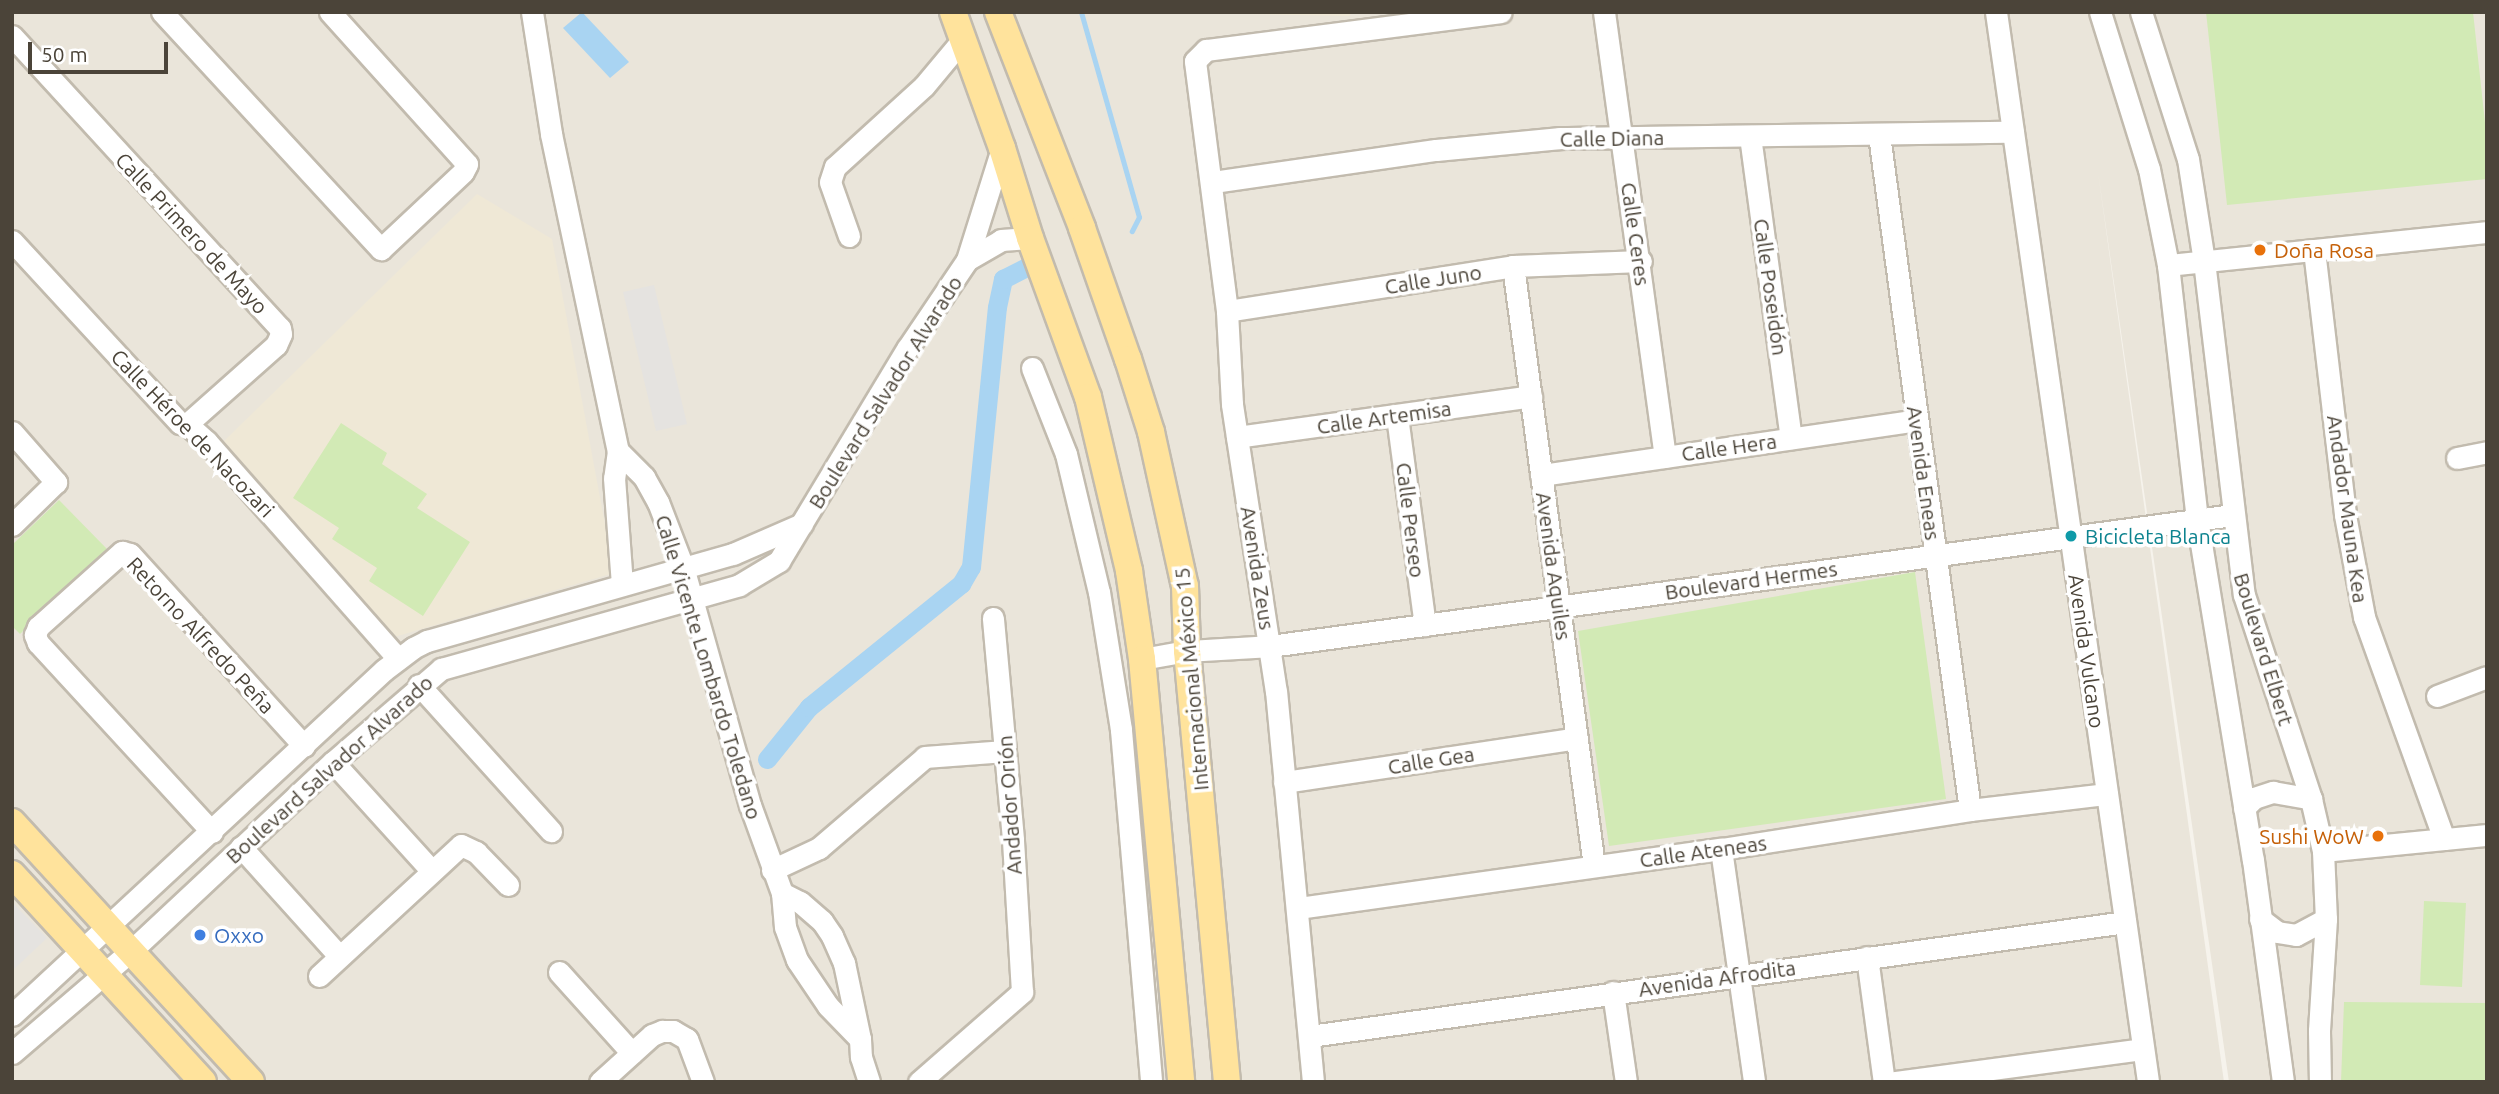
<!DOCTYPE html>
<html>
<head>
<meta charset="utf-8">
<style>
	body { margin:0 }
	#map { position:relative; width:2499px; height:1094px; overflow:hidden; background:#f6f3ec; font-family:Ubuntu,sans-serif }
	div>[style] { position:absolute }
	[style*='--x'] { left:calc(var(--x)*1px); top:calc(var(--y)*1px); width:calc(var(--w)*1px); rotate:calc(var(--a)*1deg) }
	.residential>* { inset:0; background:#eae5da }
	.education>* { inset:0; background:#efe8d6 }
	.green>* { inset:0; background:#d2eab5 }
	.parking>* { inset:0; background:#e5e3e0 }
	.water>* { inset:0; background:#a9d4f2 }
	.stream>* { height:5px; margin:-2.5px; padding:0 2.5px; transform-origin:2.5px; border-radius:2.5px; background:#a9d4f2 }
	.canal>* { height:19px; margin:-9.5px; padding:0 9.5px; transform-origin:9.5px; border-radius:9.5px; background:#a9d4f2 }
	.roads { filter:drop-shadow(2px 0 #c2bbae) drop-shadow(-2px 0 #c2bbae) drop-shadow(0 2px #c2bbae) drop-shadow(0 -2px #c2bbae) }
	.minor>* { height:21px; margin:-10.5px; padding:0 10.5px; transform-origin:10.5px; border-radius:10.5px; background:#fff }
	.major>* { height:26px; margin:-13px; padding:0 13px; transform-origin:13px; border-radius:13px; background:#ffe39c }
	.dots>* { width:19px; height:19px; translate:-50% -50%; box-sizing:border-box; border:4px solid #fff; border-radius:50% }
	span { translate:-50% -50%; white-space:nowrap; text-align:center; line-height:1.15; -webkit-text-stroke:7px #fff; paint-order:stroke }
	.street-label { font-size:21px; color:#4b4439 }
	.food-label { font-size:21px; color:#c56008 }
	.left { translate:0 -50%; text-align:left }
	.right { translate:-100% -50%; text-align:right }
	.culture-label { font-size:21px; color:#0d838f }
	.shop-label { font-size:21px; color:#366cbe }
	.frame { position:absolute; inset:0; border:14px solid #4b4439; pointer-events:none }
	.scale { position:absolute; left:28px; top:42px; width:140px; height:32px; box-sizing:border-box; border:4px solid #4b4439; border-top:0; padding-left:9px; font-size:21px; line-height:24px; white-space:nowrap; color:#4b4439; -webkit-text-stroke:5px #fff; paint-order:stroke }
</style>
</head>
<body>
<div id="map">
	<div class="residential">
		<i style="clip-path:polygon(12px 12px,2487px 12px,2487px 1082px,2229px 1082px,2098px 172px,2224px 1082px,12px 1082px)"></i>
	</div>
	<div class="education">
		<i style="clip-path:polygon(1139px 12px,1353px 12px,1349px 16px)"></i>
		<i style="clip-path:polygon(477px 194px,552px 239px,614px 573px,394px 637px,221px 444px)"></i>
	</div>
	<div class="green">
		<i style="clip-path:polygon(2206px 12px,2473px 12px,2487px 141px,2487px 179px,2227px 205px)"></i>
		<i style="clip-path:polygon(341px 423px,387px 453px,382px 464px,427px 494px,417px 508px,470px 542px,423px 616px,369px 581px,377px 568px,332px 539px,339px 528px,293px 498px)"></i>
		<i style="clip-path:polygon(59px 500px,108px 550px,20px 634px,12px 626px,12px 545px)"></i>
		<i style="clip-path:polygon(1915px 572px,1946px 799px,1609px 846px,1578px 631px)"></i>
		<i style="clip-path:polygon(2424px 901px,2466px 903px,2462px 987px,2420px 985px)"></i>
		<i style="clip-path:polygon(2344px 1002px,2487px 1003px,2487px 1082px,2341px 1082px)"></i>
	</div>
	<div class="parking">
		<i style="clip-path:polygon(654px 285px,687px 424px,656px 431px,623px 292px)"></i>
		<i style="clip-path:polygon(12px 902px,47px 938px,12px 971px)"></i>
	</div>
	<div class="water">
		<i style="clip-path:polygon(582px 12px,629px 62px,610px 78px,563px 28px)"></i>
	</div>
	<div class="stream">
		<i style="--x:1081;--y:12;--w:213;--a:74.2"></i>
		<i style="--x:1139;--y:217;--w:16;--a:117"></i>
	</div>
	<div class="canal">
		<i style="--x:767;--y:759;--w:67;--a:-51.1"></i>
		<i style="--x:809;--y:707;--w:196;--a:-39"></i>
		<i style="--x:961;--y:584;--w:20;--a:-60"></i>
		<i style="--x:971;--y:567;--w:261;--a:-84.3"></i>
		<i style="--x:997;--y:307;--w:29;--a:-78"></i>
		<i style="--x:1003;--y:279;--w:36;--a:-27"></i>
	</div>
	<div class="roads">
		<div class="minor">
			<i style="--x:162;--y:12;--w:323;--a:47.3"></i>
			<i style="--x:381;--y:249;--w:112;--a:-43.2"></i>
			<i style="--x:463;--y:172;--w:9;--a:-63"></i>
			<i style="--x:467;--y:164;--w:205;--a:-132"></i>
			<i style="--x:532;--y:12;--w:123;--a:81.1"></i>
			<i style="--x:551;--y:134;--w:324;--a:78.1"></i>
			<i style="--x:618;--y:451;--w:27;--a:98"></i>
			<i style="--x:614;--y:478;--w:107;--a:85.7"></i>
			<i style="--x:1604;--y:12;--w:449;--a:82.2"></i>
			<i style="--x:1996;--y:12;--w:1081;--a:81.91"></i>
			<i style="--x:2100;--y:12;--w:164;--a:72.7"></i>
			<i style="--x:2149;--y:169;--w:98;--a:78.8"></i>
			<i style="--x:2168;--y:265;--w:256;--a:83.5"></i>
			<i style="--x:2197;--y:519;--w:346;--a:80.7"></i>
			<i style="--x:2253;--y:860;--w:224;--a:82.3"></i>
			<i style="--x:2141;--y:12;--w:154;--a:72.3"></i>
			<i style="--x:2188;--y:159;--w:103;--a:81.1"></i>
			<i style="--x:2204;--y:261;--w:336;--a:83.2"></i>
			<i style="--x:2244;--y:595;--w:215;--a:71.8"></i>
			<i style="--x:2311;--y:799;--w:53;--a:77"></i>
			<i style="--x:2323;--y:851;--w:68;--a:87.5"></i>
			<i style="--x:2326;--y:919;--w:112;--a:93.6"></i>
			<i style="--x:2319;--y:1031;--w:51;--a:88.9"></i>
			<i style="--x:12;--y:36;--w:396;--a:47.5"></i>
			<i style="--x:280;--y:328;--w:6;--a:81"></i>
			<i style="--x:281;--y:334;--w:12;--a:114"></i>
			<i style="--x:276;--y:345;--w:119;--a:138.4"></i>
			<i style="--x:1879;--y:135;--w:681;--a:82.32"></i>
			<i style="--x:1750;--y:136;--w:305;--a:82.3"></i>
			<i style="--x:1213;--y:182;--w:225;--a:-8.2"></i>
			<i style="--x:1436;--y:150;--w:125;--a:-5.5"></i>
			<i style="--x:1560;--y:138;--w:453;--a:-0.8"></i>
			<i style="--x:849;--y:236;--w:57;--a:-109.4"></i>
			<i style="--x:830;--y:182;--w:16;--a:-72"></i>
			<i style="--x:835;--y:167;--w:120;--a:-42.3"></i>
			<i style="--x:924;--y:86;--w:62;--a:-50.2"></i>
			<i style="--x:12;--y:241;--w:248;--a:47.3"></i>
			<i style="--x:180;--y:423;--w:7;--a:8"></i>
			<i style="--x:187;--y:424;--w:27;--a:42"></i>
			<i style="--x:207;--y:442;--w:289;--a:48.6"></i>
			<i style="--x:2314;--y:250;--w:267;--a:83.3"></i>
			<i style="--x:2345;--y:515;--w:104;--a:79.4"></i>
			<i style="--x:2364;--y:617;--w:236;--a:70.2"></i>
			<i style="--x:967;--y:260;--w:39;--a:-30"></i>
			<i style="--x:1001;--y:240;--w:29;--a:-4"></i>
			<i style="--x:2168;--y:265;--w:321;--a:-5.9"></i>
			<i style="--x:1513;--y:266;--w:605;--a:82.31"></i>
			<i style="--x:1227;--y:311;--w:290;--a:-8.9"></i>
			<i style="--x:1513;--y:266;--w:128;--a:-2.2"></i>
			<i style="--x:1032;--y:368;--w:92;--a:68.4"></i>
			<i style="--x:1066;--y:454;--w:142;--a:76.6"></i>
			<i style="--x:1099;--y:592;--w:140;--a:80.9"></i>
			<i style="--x:1121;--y:730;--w:353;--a:85.1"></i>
			<i style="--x:1397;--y:416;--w:211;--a:82.4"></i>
			<i style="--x:12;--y:432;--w:67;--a:48.7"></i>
			<i style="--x:56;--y:482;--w:62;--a:135.7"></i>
			<i style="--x:1237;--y:437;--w:297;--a:-7.9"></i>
			<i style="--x:618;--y:451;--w:37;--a:45"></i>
			<i style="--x:644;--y:477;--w:29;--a:61"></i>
			<i style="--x:658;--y:502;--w:70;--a:69"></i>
			<i style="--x:683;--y:567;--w:247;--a:74.3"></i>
			<i style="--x:750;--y:805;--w:94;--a:70"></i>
			<i style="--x:2457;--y:458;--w:31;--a:-11"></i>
			<i style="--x:1541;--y:475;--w:380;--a:-8.3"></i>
			<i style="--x:1142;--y:659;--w:46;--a:-10.1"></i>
			<i style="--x:1187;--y:651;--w:83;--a:-3.4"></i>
			<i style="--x:1270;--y:646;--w:971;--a:-7.75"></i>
			<i style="--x:419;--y:685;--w:197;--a:47.9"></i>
			<i style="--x:2437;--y:696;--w:53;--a:-20.8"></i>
			<i style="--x:333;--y:762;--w:146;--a:47.8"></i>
			<i style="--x:1284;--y:782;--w:296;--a:-8.5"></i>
			<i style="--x:2244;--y:808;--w:14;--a:-45"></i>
			<i style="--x:2254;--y:798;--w:20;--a:-18"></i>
			<i style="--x:2273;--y:792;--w:39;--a:10"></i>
			<i style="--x:212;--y:832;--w:257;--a:-132.6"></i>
			<i style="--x:38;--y:643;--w:9;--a:-111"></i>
			<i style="--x:35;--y:635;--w:9;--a:-69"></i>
			<i style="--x:38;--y:627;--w:113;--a:-41.8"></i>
			<i style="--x:122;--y:552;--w:8;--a:14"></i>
			<i style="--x:130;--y:554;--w:259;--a:47.8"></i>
			<i style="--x:241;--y:847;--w:147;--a:48"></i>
			<i style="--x:1721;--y:849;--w:235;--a:81.9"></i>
			<i style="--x:2323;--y:851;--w:165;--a:-5.6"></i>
			<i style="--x:772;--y:870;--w:52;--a:-25.1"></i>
			<i style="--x:819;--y:848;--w:140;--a:-40.6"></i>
			<i style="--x:925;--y:757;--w:80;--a:-4.3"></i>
			<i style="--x:782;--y:893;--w:20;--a:27"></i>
			<i style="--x:800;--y:902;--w:29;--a:41"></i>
			<i style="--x:822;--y:921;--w:18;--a:56"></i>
			<i style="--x:832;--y:936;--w:30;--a:66"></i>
			<i style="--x:844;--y:963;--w:78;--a:78.1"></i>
			<i style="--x:860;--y:1039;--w:46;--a:-134.1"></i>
			<i style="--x:828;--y:1006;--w:55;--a:-124"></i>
			<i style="--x:797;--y:960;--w:35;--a:-110"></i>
			<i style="--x:785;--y:927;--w:34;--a:-95"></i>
			<i style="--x:1299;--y:908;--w:426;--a:-8"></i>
			<i style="--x:1721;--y:849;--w:252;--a:-8.9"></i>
			<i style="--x:1970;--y:810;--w:138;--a:-6.7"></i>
			<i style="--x:2260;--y:919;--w:21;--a:37"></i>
			<i style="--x:2277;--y:932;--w:19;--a:9"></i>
			<i style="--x:2296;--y:935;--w:34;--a:-28"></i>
			<i style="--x:1867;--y:957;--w:126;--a:82.3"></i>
			<i style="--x:559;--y:972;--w:109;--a:48"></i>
			<i style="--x:319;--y:976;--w:193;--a:-42.7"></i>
			<i style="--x:461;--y:845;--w:17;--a:25"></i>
			<i style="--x:476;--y:852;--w:46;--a:45.9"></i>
			<i style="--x:1613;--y:992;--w:91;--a:81.8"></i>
			<i style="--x:12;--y:1015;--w:507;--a:-42.84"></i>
			<i style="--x:384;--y:670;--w:36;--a:-37"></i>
			<i style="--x:413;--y:648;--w:16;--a:-27"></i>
			<i style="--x:427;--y:641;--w:318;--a:-15.9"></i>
			<i style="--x:733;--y:554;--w:75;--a:-23.5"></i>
			<i style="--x:1310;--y:1036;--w:823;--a:-7.96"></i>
			<i style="--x:860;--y:1039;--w:18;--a:87"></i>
			<i style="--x:861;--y:1057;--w:26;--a:72"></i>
			<i style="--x:12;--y:1053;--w:157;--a:-40.6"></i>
			<i style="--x:131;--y:951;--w:277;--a:-43.1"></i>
			<i style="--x:333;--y:762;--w:143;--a:-40.7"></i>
			<i style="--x:441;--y:669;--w:310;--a:-15.7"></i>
			<i style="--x:739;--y:585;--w:47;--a:-31"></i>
			<i style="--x:779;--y:561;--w:248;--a:-58.9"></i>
			<i style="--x:907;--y:349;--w:107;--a:-56"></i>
			<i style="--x:967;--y:260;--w:117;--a:-72.6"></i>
			<i style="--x:600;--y:1082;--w:70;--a:-42.1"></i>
			<i style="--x:652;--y:1035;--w:11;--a:-22"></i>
			<i style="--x:662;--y:1031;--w:11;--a:0"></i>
			<i style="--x:673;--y:1031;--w:16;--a:30"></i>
			<i style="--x:687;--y:1039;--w:46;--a:69.6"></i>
			<i style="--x:919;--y:1082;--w:137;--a:-41.1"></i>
			<i style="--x:1022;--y:992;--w:153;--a:-93.4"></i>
			<i style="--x:1013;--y:839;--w:222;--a:-95.2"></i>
			<i style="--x:1313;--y:1082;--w:392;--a:-95.4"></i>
			<i style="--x:1276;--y:692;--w:291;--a:-98.7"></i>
			<i style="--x:1232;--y:404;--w:93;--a:-93.1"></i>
			<i style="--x:1227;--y:311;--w:252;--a:-97.3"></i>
			<i style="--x:1195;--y:61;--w:16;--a:-45"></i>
			<i style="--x:1206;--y:50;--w:297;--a:-7.3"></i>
			<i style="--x:1895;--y:1082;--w:250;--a:-7.6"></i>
		</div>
		<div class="major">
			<i style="--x:953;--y:12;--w:145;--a:70.2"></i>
			<i style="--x:1002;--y:148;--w:94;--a:72.7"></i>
			<i style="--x:1030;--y:238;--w:169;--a:70"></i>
			<i style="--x:1088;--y:397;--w:179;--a:76.7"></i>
			<i style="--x:1129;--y:571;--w:89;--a:81.6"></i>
			<i style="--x:1142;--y:659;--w:425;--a:84.7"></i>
			<i style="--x:998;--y:12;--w:232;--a:68.7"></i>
			<i style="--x:1082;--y:228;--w:139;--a:70.7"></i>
			<i style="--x:1128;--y:359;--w:77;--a:72.5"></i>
			<i style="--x:1151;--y:432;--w:158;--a:77.6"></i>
			<i style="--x:1185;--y:586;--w:65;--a:88.2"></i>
			<i style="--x:1187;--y:651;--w:433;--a:84.7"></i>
			<i style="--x:12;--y:822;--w:353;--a:47.4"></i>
			<i style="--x:12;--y:874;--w:282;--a:47.4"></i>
		</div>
	</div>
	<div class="dots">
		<i style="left:2260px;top:250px;background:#e8710a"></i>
		<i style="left:2071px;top:536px;background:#0f9aa8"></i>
		<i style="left:2378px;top:836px;background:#e8710a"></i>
		<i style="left:200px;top:935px;background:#3f7fe0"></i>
	</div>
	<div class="street-label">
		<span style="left:1612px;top:138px;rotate:-1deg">Calle Diana</span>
		<span style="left:192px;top:233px;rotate:47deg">Calle Primero de Mayo</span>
		<span style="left:1636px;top:234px;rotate:82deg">Calle Ceres</span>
		<span style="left:1433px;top:279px;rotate:-9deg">Calle Juno</span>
		<span style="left:1771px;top:287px;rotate:82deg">Calle Poseidón</span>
		<span style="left:885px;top:392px;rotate:-58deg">Boulevard Salvador Alvarado</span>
		<span style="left:1384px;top:417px;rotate:-8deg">Calle Artemisa</span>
		<span style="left:193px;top:433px;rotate:46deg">Calle Héroe de Nacozari</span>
		<span style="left:1729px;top:447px;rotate:-8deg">Calle Hera</span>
		<span style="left:1924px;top:473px;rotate:82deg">Avenida Eneas</span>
		<span style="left:2348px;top:509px;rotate:82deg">Andador Mauna Kea</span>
		<span style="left:1411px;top:520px;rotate:83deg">Calle Perseo</span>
		<span style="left:1554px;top:566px;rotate:82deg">Avenida Aquiles</span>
		<span style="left:1258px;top:568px;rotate:81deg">Avenida Zeus</span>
		<span style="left:1751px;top:580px;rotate:-8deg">Boulevard Hermes</span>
		<span style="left:201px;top:635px;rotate:47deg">Retorno Alfredo Peña</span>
		<span style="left:2264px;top:649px;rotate:73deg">Boulevard Elbert</span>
		<span style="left:2087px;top:651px;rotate:82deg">Avenida Vulcano</span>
		<span style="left:709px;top:667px;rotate:73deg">Calle Vicente Lombardo Toledano</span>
		<span style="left:1191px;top:679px;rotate:-95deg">Internacional México 15</span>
		<span style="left:1431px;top:760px;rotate:-9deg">Calle Gea</span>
		<span style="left:329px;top:769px;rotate:-42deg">Boulevard Salvador Alvarado</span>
		<span style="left:1009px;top:805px;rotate:-94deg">Andador Orión</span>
		<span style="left:1703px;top:851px;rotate:-8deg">Calle Ateneas</span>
		<span style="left:1717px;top:978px;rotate:-8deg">Avenida Afrodita</span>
	</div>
	<div class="food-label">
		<span class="left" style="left:2274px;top:250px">Doña Rosa</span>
		<span class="right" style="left:2364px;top:836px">Sushi WoW</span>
	</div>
	<div class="culture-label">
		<span class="left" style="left:2085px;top:536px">Bicicleta Blanca</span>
	</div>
	<div class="shop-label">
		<span class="left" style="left:214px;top:935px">Oxxo</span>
	</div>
	<div class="frame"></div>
	<div class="scale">50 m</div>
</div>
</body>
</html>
